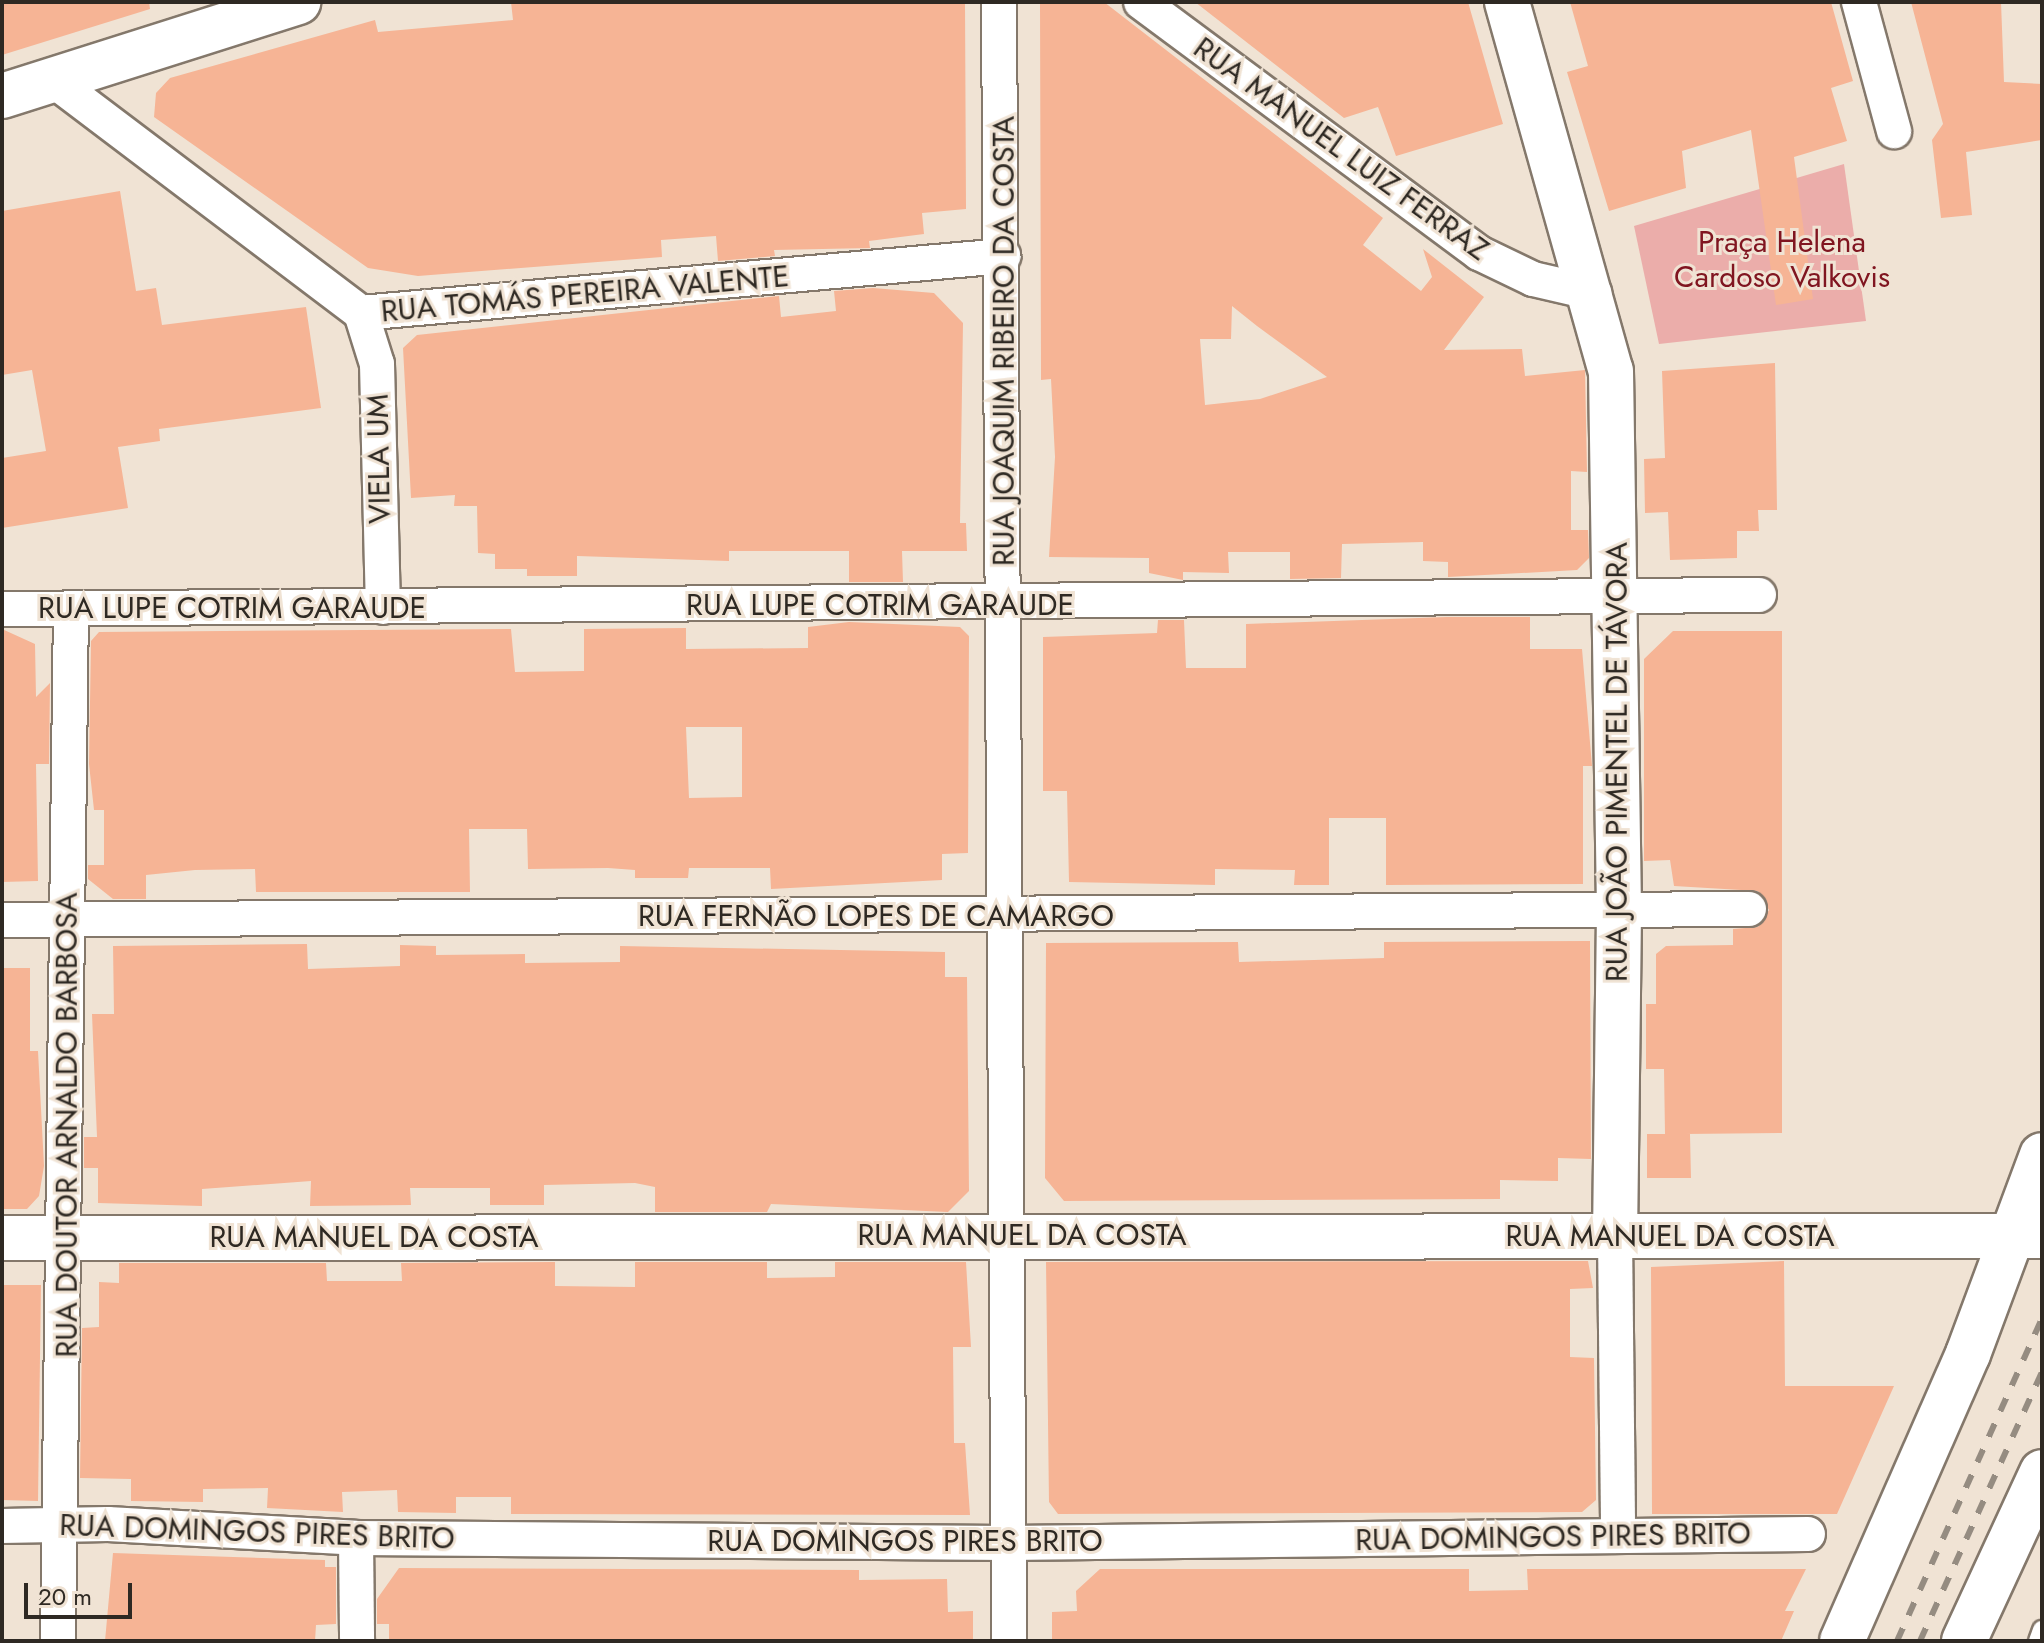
<!DOCTYPE html>
<html>
<head>
<meta charset="utf-8">
<style>
	body { margin:0 }
	#map { position:relative; width:2044px; height:1643px; overflow:hidden; background:#f0e3d4; font-family:Jost,sans-serif }
	div>[style] { position:absolute }
	[style*='--x'] { left:calc(var(--x)*1px); top:calc(var(--y)*1px); width:calc(var(--w)*1px); rotate:calc(var(--a)*1deg) }
	.green>* { inset:0; background:#ebadaa }
	.building>* { inset:0; background:#f6b495 }
	.roads { filter:drop-shadow(2px 0 #84786b) drop-shadow(-2px 0 #84786b) drop-shadow(0 2px #84786b) drop-shadow(0 -2px #84786b) }
	.service>* { height:18px; margin:-9px; padding:0 9px; transform-origin:9px; border-radius:9px; background:#fff }
	.minor>* { height:34px; margin:-17px; padding:0 17px; transform-origin:17px; border-radius:17px; background:#fff }
	.tertiary>* { height:44px; margin:-22px; padding:0 22px; transform-origin:22px; border-radius:22px; background:#fff }
	.primary>* { height:44px; margin:-22px; padding:0 22px; transform-origin:22px; border-radius:22px; background:#fff }
	.rail>* { height:6px; margin-top:-3px; transform-origin:0; background:repeating-linear-gradient(90deg,#958c81 0 14px,transparent 0 28px) }
	span { translate:-50% -50%; white-space:nowrap; text-align:center; line-height:1.15; -webkit-text-stroke:6px #f0e3d4; paint-order:stroke }
	.street-label { font-size:30px; color:#2e2923 }
	.park-label { font-size:30px; color:#801520 }
	.frame { position:absolute; inset:0; border:4px solid #2e2923; pointer-events:none }
	.scale { position:absolute; left:24px; top:1583px; width:108px; height:36px; box-sizing:border-box; border:4px solid #2e2923; border-top:0; padding-left:10px; font-size:24px; line-height:28px; white-space:nowrap; color:#2e2923; -webkit-text-stroke:6px #f0e3d4; paint-order:stroke }
</style>
</head>
<body>
<div id="map">
	<div class="green">
		<i style="clip-path:polygon(1844px 164px,1866px 321px,1659px 344px,1634px 226px)"></i>
	</div>
	<div class="building">
		<i style="clip-path:polygon(2px 2px,149px 2px,150px 9px,2px 55px)"></i>
		<i style="clip-path:polygon(511px 2px,965px 2px,966px 209px,922px 213px,924px 234px,869px 241px,870px 248px,774px 250px,775px 256px,718px 261px,716px 236px,661px 240px,662px 257px,418px 276px,368px 268px,154px 117px,156px 93px,170px 78px,375px 20px,378px 32px,513px 20px)"></i>
		<i style="clip-path:polygon(evenodd,1040px 2px,1104px 2px,1383px 218px,1363px 245px,1421px 291px,1432px 277px,1423px 249px,1484px 297px,1444px 350px,1522px 349px,1525px 376px,1585px 370px,1587px 472px,1571px 471px,1571px 530px,1588px 530px,1589px 558px,1577px 570px,1448px 577px,1448px 562px,1423px 561px,1423px 542px,1342px 544px,1341px 578px,1290px 579px,1290px 552px,1228px 552px,1229px 573px,1183px 572px,1183px 580px,1149px 573px,1149px 558px,1049px 557px,1055px 457px,1051px 379px,1041px 380px,1040px 2px,1232px 306px,1257px 326px,1327px 377px,1260px 399px,1205px 405px,1200px 339px,1231px 339px,1232px 306px)"></i>
		<i style="clip-path:polygon(1195px 2px,1468px 2px,1503px 124px,1396px 156px,1378px 107px,1344px 118px)"></i>
		<i style="clip-path:polygon(1570px 2px,1831px 2px,1853px 81px,1831px 88px,1847px 141px,1794px 157px,1813px 299px,1776px 305px,1751px 130px,1682px 151px,1686px 188px,1609px 211px,1567px 72px,1588px 66px)"></i>
		<i style="clip-path:polygon(1911px 2px,2001px 2px,2004px 82px,2042px 84px,2042px 140px,1966px 152px,1972px 215px,1941px 218px,1932px 140px,1943px 124px)"></i>
		<i style="clip-path:polygon(120px 191px,136px 291px,156px 288px,162px 325px,306px 307px,321px 408px,159px 429px,160px 441px,118px 447px,128px 508px,2px 528px,2px 458px,46px 451px,32px 370px,2px 375px,2px 211px)"></i>
		<i style="clip-path:polygon(873px 288px,934px 293px,963px 323px,960px 523px,966px 523px,967px 551px,902px 551px,903px 582px,849px 582px,849px 551px,729px 551px,729px 561px,577px 556px,577px 576px,527px 576px,527px 569px,495px 569px,495px 554px,478px 553px,477px 506px,454px 506px,455px 495px,411px 498px,403px 348px,417px 335px,779px 296px,781px 317px,836px 311px,834px 291px)"></i>
		<i style="clip-path:polygon(1775px 363px,1777px 510px,1758px 510px,1759px 531px,1737px 531px,1737px 558px,1670px 560px,1668px 512px,1645px 513px,1644px 459px,1665px 458px,1662px 371px)"></i>
		<i style="clip-path:polygon(1447px 617px,1530px 617px,1530px 649px,1582px 649px,1592px 766px,1583px 766px,1583px 884px,1386px 885px,1386px 818px,1329px 818px,1329px 885px,1294px 885px,1295px 870px,1215px 869px,1215px 885px,1069px 882px,1067px 791px,1043px 791px,1043px 637px,1157px 633px,1158px 620px,1184px 620px,1186px 668px,1246px 668px,1246px 624px)"></i>
		<i style="clip-path:polygon(evenodd,849px 622px,960px 627px,969px 636px,968px 853px,942px 854px,942px 880px,771px 889px,770px 868px,689px 868px,688px 878px,635px 878px,635px 870px,608px 868px,528px 869px,527px 829px,469px 829px,470px 892px,256px 892px,255px 869px,195px 870px,146px 875px,146px 899px,113px 899px,88px 879px,88px 865px,104px 865px,104px 810px,94px 810px,89px 764px,91px 641px,99px 632px,511px 629px,515px 672px,584px 671px,584px 629px,686px 628px,686px 649px,808px 648px,808px 627px,849px 622px,686px 727px,742px 727px,742px 797px,689px 798px,686px 727px)"></i>
		<i style="clip-path:polygon(2px 629px,35px 644px,36px 697px,50px 683px,49px 764px,36px 764px,38px 881px,2px 882px)"></i>
		<i style="clip-path:polygon(1673px 631px,1782px 631px,1782px 1133px,1684px 1134px,1690px 1134px,1691px 1178px,1647px 1178px,1647px 1134px,1665px 1134px,1664px 1069px,1646px 1069px,1646px 1004px,1656px 1004px,1656px 954px,1666px 946px,1733px 945px,1733px 929px,1758px 927px,1769px 910px,1758px 891px,1674px 886px,1670px 860px,1644px 861px,1644px 659px)"></i>
		<i style="clip-path:polygon(1590px 941px,1591px 1159px,1558px 1158px,1558px 1181px,1500px 1180px,1500px 1199px,1064px 1201px,1045px 1178px,1046px 943px,1238px 942px,1239px 962px,1384px 958px,1384px 942px)"></i>
		<i style="clip-path:polygon(307px 944px,308px 969px,400px 966px,400px 945px,436px 946px,436px 955px,525px 954px,525px 963px,620px 962px,620px 946px,945px 952px,945px 977px,967px 977px,969px 1191px,948px 1212px,771px 1204px,767px 1212px,655px 1212px,655px 1187px,635px 1183px,544px 1185px,544px 1205px,490px 1205px,490px 1188px,410px 1188px,411px 1205px,310px 1206px,311px 1181px,202px 1189px,202px 1206px,98px 1203px,98px 1168px,84px 1168px,84px 1137px,97px 1137px,92px 1014px,114px 1014px,113px 946px)"></i>
		<i style="clip-path:polygon(2px 968px,30px 968px,30px 1051px,38px 1051px,44px 1166px,39px 1196px,27px 1209px,2px 1209px)"></i>
		<i style="clip-path:polygon(1588px 1261px,1593px 1288px,1570px 1289px,1570px 1357px,1594px 1358px,1596px 1500px,1582px 1512px,1058px 1514px,1049px 1502px,1046px 1262px)"></i>
		<i style="clip-path:polygon(1784px 1261px,1785px 1386px,1894px 1386px,1837px 1514px,1652px 1514px,1651px 1267px)"></i>
		<i style="clip-path:polygon(555px 1262px,555px 1286px,635px 1287px,635px 1262px,767px 1262px,767px 1278px,835px 1277px,835px 1262px,966px 1262px,971px 1347px,953px 1347px,954px 1443px,965px 1443px,970px 1515px,511px 1514px,511px 1497px,456px 1497px,456px 1513px,398px 1512px,397px 1490px,342px 1492px,343px 1512px,267px 1508px,268px 1488px,203px 1489px,203px 1502px,131px 1501px,131px 1479px,80px 1478px,82px 1328px,99px 1327px,99px 1282px,119px 1283px,119px 1263px,326px 1263px,327px 1281px,402px 1281px,401px 1263px)"></i>
		<i style="clip-path:polygon(2px 1285px,41px 1285px,38px 1501px,2px 1500px)"></i>
		<i style="clip-path:polygon(113px 1553px,325px 1560px,325px 1567px,336px 1567px,336px 1624px,316px 1625px,315px 1641px,105px 1641px)"></i>
		<i style="clip-path:polygon(399px 1568px,859px 1570px,859px 1580px,947px 1579px,948px 1612px,973px 1611px,973px 1641px,389px 1641px,389px 1624px,377px 1624px,377px 1599px)"></i>
		<i style="clip-path:polygon(1100px 1569px,1469px 1569px,1469px 1591px,1528px 1590px,1527px 1569px,1806px 1569px,1785px 1611px,1794px 1611px,1781px 1641px,1052px 1641px,1052px 1612px,1077px 1611px,1076px 1591px)"></i>
	</div>
	<div class="roads">
		<div class="service">
			<i style="--x:2038;--y:1641;--w:12;--a:-70"></i>
		</div>
		<div class="minor">
			<i style="--x:999;--y:2;--w:1639;--a:89.65"></i>
			<i style="--x:1141;--y:2;--w:421;--a:36.6"></i>
			<i style="--x:1479;--y:253;--w:60;--a:25.7"></i>
			<i style="--x:1533;--y:279;--w:63;--a:12.9"></i>
			<i style="--x:1859;--y:2;--w:134;--a:74.8"></i>
			<i style="--x:53;--y:80;--w:386;--a:37.1"></i>
			<i style="--x:361;--y:313;--w:645;--a:-5.07"></i>
			<i style="--x:361;--y:313;--w:53;--a:72.6"></i>
			<i style="--x:377;--y:364;--w:243;--a:88.6"></i>
			<i style="--x:2;--y:609;--w:1757;--a:-0.46"></i>
			<i style="--x:2;--y:920;--w:1747;--a:-0.36"></i>
			<i style="--x:1615;--y:1235;--w:301;--a:89.4"></i>
			<i style="--x:2;--y:1526;--w:106;--a:-1.1"></i>
			<i style="--x:108;--y:1524;--w:248;--a:3.2"></i>
			<i style="--x:356;--y:1538;--w:652;--a:0.44"></i>
			<i style="--x:1008;--y:1543;--w:800;--a:-0.64"></i>
			<i style="--x:356;--y:1538;--w:103;--a:89.4"></i>
			<i style="--x:58;--y:1641;--w:1032;--a:-89.28"></i>
		</div>
		<div class="tertiary">
			<i style="--x:1507;--y:2;--w:383;--a:74.3"></i>
			<i style="--x:1611;--y:371;--w:541;--a:89.15"></i>
			<i style="--x:1619;--y:912;--w:323;--a:90.7"></i>
			<i style="--x:2;--y:96;--w:311;--a:-17.6"></i>
			<i style="--x:2;--y:1238;--w:2040;--a:-0.06"></i>
		</div>
		<div class="primary">
			<i style="--x:1842;--y:1641;--w:313;--a:-66.3"></i>
			<i style="--x:1968;--y:1354;--w:212;--a:-69.6"></i>
			<i style="--x:1964;--y:1641;--w:186;--a:-65.2"></i>
		</div>
	</div>
	<div class="rail">
		<i style="--x:1897;--y:1641;--w:353;--a:-65.8"></i>
		<i style="--x:1920;--y:1641;--w:295;--a:-65.6"></i>
	</div>
	<div class="street-label">
		<span style="left:1341px;top:149px;rotate:36deg">RUA MANUEL LUIZ FERRAZ</span>
		<span style="left:585px;top:294px;rotate:-5deg">RUA TOMÁS PEREIRA VALENTE</span>
		<span style="left:1004px;top:341px;rotate:-90deg">RUA JOAQUIM RIBEIRO DA COSTA</span>
		<span style="left:379px;top:459px;rotate:-91deg">VIELA UM</span>
		<span style="left:880px;top:605px">RUA LUPE COTRIM GARAUDE</span>
		<span style="left:232px;top:608px">RUA LUPE COTRIM GARAUDE</span>
		<span style="left:1617px;top:762px;rotate:-90deg">RUA JOÃO PIMENTEL DE TÁVORA</span>
		<span style="left:876px;top:916px">RUA FERNÃO LOPES DE CAMARGO</span>
		<span style="left:67px;top:1125px;rotate:-90deg">RUA DOUTOR ARNALDO BARBOSA</span>
		<span style="left:1022px;top:1235px">RUA MANUEL DA COSTA</span>
		<span style="left:1670px;top:1236px">RUA MANUEL DA COSTA</span>
		<span style="left:374px;top:1237px">RUA MANUEL DA COSTA</span>
		<span style="left:257px;top:1532px;rotate:2deg">RUA DOMINGOS PIRES BRITO</span>
		<span style="left:1553px;top:1537px;rotate:-1deg">RUA DOMINGOS PIRES BRITO</span>
		<span style="left:905px;top:1541px">RUA DOMINGOS PIRES BRITO</span>
	</div>
	<div class="park-label">
		<span style="left:1782px;top:259px">Praça Helena<br>Cardoso Valkovis</span>
	</div>
	<div class="frame"></div>
	<div class="scale">20 m</div>
</div>
</body>
</html>
